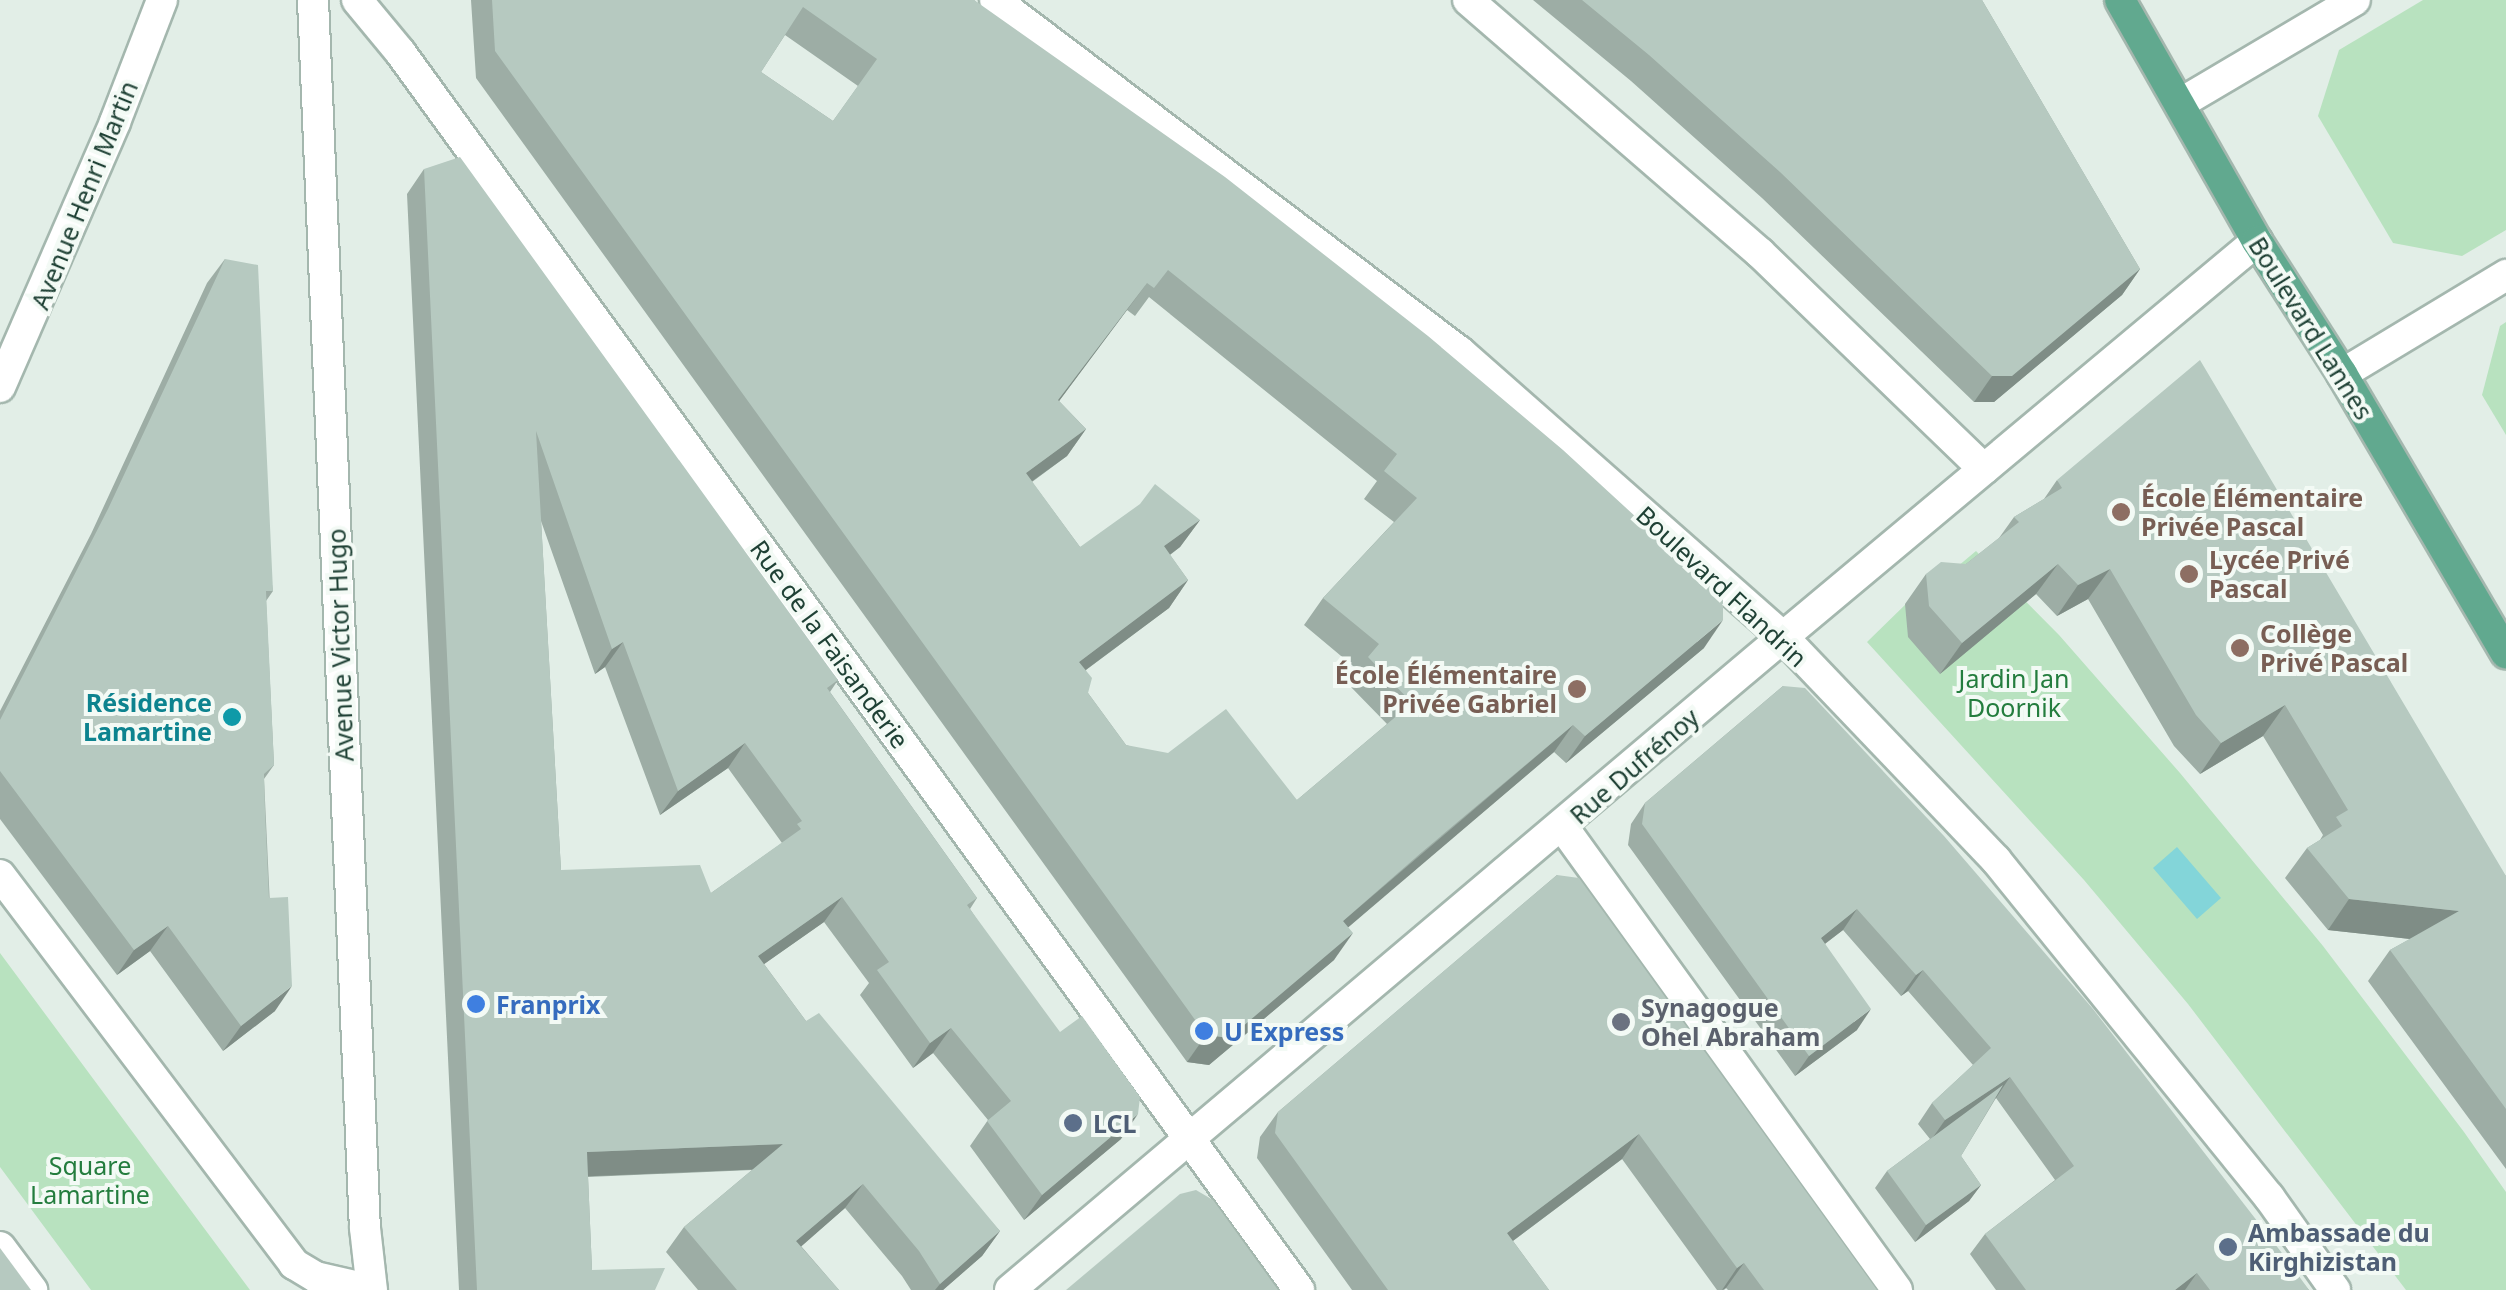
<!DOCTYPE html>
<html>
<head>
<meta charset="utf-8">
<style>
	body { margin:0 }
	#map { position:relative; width:2506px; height:1290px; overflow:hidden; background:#e2eee7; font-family:"Noto Sans",sans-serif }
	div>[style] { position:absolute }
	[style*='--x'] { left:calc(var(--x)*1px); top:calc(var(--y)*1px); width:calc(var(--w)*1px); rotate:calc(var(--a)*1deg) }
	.green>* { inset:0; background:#b8e2bf }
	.water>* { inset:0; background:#83d5d9 }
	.roads { filter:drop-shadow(2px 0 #a4b7ae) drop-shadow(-2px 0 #a4b7ae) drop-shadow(0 2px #a4b7ae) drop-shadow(0 -2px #a4b7ae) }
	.street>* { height:30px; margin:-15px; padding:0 15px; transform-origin:15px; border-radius:15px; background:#fff }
	.secondary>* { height:30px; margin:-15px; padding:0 15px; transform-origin:15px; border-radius:15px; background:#fff }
	.primary>* { height:30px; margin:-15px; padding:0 15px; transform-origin:15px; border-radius:15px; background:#61a98f }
	.wall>* { inset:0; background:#9dada5 }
	.shaded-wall>* { inset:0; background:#7f8d86 }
	.building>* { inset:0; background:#b6c9c0 }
	.dots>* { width:28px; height:28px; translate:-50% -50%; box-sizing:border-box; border:5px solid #f3faf5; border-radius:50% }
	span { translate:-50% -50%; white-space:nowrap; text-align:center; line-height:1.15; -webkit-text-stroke:8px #f3faf5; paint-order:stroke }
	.street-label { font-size:25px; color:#1f4135 }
	.education-label { font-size:25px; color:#785e54; font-weight:700 }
	.left { translate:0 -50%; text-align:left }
	.right { translate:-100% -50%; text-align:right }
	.park-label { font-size:25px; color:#247d3e }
	.culture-label { font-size:25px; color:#0d838f; font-weight:700 }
	.shop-label { font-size:25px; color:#366cbe; font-weight:700 }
	.worship-label { font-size:25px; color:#5b616d; font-weight:700 }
	.service-label { font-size:25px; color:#4e5e75; font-weight:700 }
</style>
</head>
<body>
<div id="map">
	<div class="green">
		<i style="clip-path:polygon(2423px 0,2506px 0,2506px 230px,2462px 256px,2393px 243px,2318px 116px,2339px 50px)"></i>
		<i style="clip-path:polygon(2506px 322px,2506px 435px,2482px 395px,2500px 326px)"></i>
		<i style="clip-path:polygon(1976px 551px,2059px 635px,2180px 773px,2323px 946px,2464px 1132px,2506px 1192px,2506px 1290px,2406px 1290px,2188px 1004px,2084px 880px,1867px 642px,1909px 601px,1926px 593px)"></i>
		<i style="clip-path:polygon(0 953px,100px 1088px,250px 1290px,91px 1290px,0 1167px)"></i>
	</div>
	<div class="water">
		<i style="clip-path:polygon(2177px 847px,2221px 898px,2197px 919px,2153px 868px)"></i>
	</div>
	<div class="roads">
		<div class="street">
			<i style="--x:357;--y:0;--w:67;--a:50.4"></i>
			<i style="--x:400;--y:52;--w:1530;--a:54.01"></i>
			<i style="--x:2181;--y:103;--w:202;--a:-30.6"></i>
			<i style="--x:2342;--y:374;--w:192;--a:-31.1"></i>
			<i style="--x:1563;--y:827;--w:571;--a:54.19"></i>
			<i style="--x:0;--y:875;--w:488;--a:52.9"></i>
			<i style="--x:294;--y:1264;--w:26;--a:31"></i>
			<i style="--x:316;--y:1277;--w:57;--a:13.1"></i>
			<i style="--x:0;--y:1247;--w:54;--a:53.3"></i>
			<i style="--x:1010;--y:1290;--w:1012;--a:-40.19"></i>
		</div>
		<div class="secondary">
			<i style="--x:313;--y:0;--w:1229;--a:87.58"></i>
			<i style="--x:365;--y:1228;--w:62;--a:83.6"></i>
			<i style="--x:995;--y:0;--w:583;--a:37.13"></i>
			<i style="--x:1460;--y:352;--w:431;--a:41.4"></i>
			<i style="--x:1783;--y:637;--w:308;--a:46.3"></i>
			<i style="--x:1996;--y:860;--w:434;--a:51"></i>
			<i style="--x:2269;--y:1197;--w:114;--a:54.6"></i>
			<i style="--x:1468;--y:0;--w:386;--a:40.9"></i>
			<i style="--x:1760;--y:253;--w:311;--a:44"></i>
			<i style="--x:0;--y:387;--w:289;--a:-66.5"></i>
			<i style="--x:115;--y:122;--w:131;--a:-68.9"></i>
			<i style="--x:1783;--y:637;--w:618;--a:-39.88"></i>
		</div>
		<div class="primary">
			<i style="--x:2120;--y:0;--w:277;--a:60.4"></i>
			<i style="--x:2257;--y:241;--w:158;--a:57.4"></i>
			<i style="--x:2342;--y:374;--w:324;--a:59.6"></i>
		</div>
	</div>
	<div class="wall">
		<i style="clip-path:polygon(evenodd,471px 0,974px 0,1704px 648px,1566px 763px,1554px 752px,1403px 880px,1348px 927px,1334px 960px,1209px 1065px,1187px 1062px,476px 78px,471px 0,785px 35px,858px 86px,833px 121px,761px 72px,785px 35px,471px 0,1149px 297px,1377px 481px,1364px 499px,1394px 522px,1323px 598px,1304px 625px,1359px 671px,1349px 685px,1387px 724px,1297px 800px,1126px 745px,1088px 693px,1086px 670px,1169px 608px,1188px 580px,1170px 555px,1180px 547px,1200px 520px,1080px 547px,1032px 482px,1067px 456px,1086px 429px,1059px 401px,1127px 310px,1135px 316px,1149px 297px)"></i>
		<i style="clip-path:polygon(1533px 0,1982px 0,2140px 269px,2122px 295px,1994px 402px,1974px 402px,1762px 198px,1631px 81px)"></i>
		<i style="clip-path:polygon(evenodd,424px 169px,838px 680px,830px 692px,977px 898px,970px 909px,1121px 1139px,1024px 1220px,970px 1146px,988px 1120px,933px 1053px,913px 1068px,860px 995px,869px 983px,824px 922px,764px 964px,806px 1021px,1000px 1231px,982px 1256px,943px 1290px,911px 1290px,902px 1276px,845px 1208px,801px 1246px,839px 1290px,698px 1290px,666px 1252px,684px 1227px,752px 1170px,588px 1177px,592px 1270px,655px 1290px,459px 1290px,407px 194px,424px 169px,541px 521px,595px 674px,605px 667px,660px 815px,728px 768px,782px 843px,711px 893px,561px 870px,541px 521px)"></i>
		<i style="clip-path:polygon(225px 259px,273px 591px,266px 601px,274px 765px,264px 779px,275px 1011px,223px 1051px,150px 951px,117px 975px,0 819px,0 711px,91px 534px,207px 283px)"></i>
		<i style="clip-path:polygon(2057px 480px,2506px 876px,2506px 1169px,2368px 981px,2390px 950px,2410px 939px,2328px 930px,2285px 878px,2307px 848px,2320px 840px,2323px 835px,2263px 736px,2200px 774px,2174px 746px,2088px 599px,2057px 616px,2036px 594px,1940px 674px,1908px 637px,1905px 604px,1926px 574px,1966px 564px,1999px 538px,2014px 517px,2044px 499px)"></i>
		<i style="clip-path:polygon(1783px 686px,2309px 1290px,1996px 1290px,1970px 1254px,1985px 1234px,2055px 1180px,1996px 1098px,1961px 1156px,1981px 1185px,1969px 1201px,1915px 1242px,1875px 1188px,1887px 1171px,1930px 1139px,1918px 1124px,1932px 1103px,1973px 1065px,1908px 991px,1901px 996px,1843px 930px,1825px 944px,1857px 1030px,1795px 1076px,1628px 845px,1631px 824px,1645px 803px)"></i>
		<i style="clip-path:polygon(1557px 875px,1877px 1290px,1728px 1290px,1726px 1288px,1724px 1290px,1717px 1290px,1622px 1159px,1513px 1241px,1549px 1290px,1352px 1290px,1257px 1158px,1260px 1137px,1278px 1112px)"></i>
	</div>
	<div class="shaded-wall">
		<i style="clip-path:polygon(2140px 269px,2122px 295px,1994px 402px,1974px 402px,1992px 376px)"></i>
		<i style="clip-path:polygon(1147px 283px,1127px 310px,1039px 428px,1058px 400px)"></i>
		<i style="clip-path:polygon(1086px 429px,1067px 456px,1006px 500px,1026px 473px)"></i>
		<i style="clip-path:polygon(1200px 520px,1180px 547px,1145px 573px,1164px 546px)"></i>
		<i style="clip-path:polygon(2058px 564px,2036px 594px,1940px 674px,1962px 643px)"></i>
		<i style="clip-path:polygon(2110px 569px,2088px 599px,2057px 616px,2078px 585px)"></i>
		<i style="clip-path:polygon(1188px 580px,1169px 608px,1060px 689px,1079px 662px)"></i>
		<i style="clip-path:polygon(1723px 620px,1704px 648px,1566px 763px,1585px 736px)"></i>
		<i style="clip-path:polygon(623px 642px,605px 667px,595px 674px,612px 649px)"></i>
		<i style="clip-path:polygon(2285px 705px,2263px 736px,2200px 774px,2221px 743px)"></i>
		<i style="clip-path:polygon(1573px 725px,1554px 752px,1324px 948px,1343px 921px)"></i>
		<i style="clip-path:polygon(745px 743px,728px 768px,660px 815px,678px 791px)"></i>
		<i style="clip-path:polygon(842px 897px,824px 922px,740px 981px,758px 956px)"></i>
		<i style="clip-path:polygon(2349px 899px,2459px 911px,2437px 942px,2328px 930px)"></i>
		<i style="clip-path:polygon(1857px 909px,1843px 930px,1806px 958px,1821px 938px)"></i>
		<i style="clip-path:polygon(168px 926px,150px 951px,117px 975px,134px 950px)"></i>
		<i style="clip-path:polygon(1353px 933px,1334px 960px,1209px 1065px,1187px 1062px,1206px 1035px)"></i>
		<i style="clip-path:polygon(1923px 970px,1908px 991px,1901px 996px,1916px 975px)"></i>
		<i style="clip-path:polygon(292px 986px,275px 1011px,223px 1051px,241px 1026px)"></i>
		<i style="clip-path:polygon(1871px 1009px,1857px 1030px,1795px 1076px,1809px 1056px)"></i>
		<i style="clip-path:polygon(951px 1028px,933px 1053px,913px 1068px,930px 1043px)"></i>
		<i style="clip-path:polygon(2010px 1077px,1996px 1098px,1931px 1140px,1945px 1120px)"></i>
		<i style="clip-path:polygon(1138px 1114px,1121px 1139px,1024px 1220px,1042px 1195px)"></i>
		<i style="clip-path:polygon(1639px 1134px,1622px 1159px,1490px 1258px,1507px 1233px)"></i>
		<i style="clip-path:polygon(783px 1144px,765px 1169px,570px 1177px,587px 1152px)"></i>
		<i style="clip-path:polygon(863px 1184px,845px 1208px,779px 1266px,796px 1241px)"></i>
		<i style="clip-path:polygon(1981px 1185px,1969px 1201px,1915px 1242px,1926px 1225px)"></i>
		<i style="clip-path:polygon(1000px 1231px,982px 1256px,943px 1290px,935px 1290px,940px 1284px)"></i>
		<i style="clip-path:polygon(1744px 1263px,1726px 1288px,1722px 1290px,1737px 1268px)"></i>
		<i style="clip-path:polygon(2197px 1273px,2185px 1290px,2175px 1290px)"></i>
	</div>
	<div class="building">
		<i style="clip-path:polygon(evenodd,492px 0,974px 0,1225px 177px,1428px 336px,1563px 450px,1723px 597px,1723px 620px,1585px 736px,1573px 725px,1422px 852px,1343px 921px,1353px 933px,1229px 1038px,1206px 1035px,495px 51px,492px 0,803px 7px,877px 59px,833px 121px,761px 72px,803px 7px,492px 0,1168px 270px,1397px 454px,1384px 471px,1417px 498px,1323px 598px,1379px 644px,1368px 657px,1412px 703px,1297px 800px,1226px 709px,1168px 753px,1126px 745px,1088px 693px,1092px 678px,1079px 662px,1188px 580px,1164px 546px,1200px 520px,1155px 484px,1140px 504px,1080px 547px,1026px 473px,1086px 429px,1058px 400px,1147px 283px,1154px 288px,1168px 270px)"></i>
		<i style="clip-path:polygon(1582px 0,1982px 0,2140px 269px,2012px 376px,1992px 376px,1780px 172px,1649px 55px)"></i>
		<i style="clip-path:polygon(evenodd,460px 157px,838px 680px,827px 688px,977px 898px,967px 905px,1060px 1032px,1082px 1016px,1140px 1097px,1138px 1114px,1042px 1195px,987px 1121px,1011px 1101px,951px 1028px,930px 1043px,877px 970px,889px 962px,842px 897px,758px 956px,806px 1021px,819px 1013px,1000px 1231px,940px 1284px,919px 1251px,863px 1184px,796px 1241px,839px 1290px,737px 1290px,684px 1227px,783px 1144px,587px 1152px,592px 1270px,665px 1268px,655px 1290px,477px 1290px,424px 169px,460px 157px,536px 431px,612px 649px,623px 642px,678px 791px,745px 743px,802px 821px,797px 824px,801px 829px,711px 893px,700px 865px,561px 870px,536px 431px)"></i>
		<i style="clip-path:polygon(225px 259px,258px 265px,273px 591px,266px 591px,274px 765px,264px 774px,265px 811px,269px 898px,288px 897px,292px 986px,241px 1026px,168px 926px,134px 950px,0 771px,0 720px,108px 509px)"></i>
		<i style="clip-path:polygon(2200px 360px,2506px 876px,2506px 1109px,2390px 950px,2459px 911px,2349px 899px,2307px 848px,2342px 826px,2336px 817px,2348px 810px,2285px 705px,2221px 743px,2196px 715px,2110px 569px,2078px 585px,2058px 564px,1962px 643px,1929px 606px,1926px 574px,1941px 562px,1966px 564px,2019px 522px,2014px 517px,2062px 488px,2057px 480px)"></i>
		<i style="clip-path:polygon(1783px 686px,1805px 688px,1944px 836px,2093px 1009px,2285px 1257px,2309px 1290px,2210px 1290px,2197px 1273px,2175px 1290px,2026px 1290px,1985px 1234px,2074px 1166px,2010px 1077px,1945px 1120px,1932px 1103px,1991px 1048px,1923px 970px,1916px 975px,1857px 909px,1821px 938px,1871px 1009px,1809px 1056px,1642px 824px,1645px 803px)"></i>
		<i style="clip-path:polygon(1557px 875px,1579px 878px,1877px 1290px,1764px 1290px,1744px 1263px,1737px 1268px,1639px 1134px,1507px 1233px,1549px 1290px,1388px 1290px,1275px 1133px,1278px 1112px)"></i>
		<i style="clip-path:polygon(2003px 1085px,1961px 1156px,1981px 1185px,1926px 1225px,1887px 1171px)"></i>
		<i style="clip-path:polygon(1196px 1190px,1213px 1200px,1278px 1290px,1066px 1290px,1180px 1194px)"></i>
		<i style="clip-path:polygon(0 1248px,31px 1290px,0 1290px)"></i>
	</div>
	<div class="dots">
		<i style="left:2121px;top:512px;background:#8d6e63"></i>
		<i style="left:2189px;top:574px;background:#8d6e63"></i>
		<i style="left:2240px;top:648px;background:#8d6e63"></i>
		<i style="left:1577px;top:689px;background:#8d6e63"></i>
		<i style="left:232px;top:717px;background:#0f9aa8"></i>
		<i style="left:476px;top:1004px;background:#3f7fe0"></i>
		<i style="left:1621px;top:1022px;background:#6b7280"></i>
		<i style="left:1204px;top:1031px;background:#3f7fe0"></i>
		<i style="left:1073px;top:1123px;background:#5c6f8a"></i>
		<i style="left:2228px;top:1247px;background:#5c6f8a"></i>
	</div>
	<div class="street-label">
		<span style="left:84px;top:195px;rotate:-68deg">Avenue Henri Martin</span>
		<span style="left:2311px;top:328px;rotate:58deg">Boulevard Lannes</span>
		<span style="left:1722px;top:586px;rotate:43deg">Boulevard Flandrin</span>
		<span style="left:830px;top:644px;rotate:54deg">Rue de la Faisanderie</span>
		<span style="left:340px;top:645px;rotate:-92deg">Avenue Victor Hugo</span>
		<span style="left:1634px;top:766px;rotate:-41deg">Rue Dufrénoy</span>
	</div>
	<div class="education-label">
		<span class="left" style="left:2141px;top:512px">École Élémentaire<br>Privée Pascal</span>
		<span class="left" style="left:2209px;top:574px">Lycée Privé<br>Pascal</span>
		<span class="left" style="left:2260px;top:648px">Collège<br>Privé Pascal</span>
		<span class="right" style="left:1557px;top:689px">École Élémentaire<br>Privée Gabriel</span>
	</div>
	<div class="park-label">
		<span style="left:2014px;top:693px">Jardin Jan<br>Doornik</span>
		<span style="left:90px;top:1180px">Square<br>Lamartine</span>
	</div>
	<div class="culture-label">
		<span class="right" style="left:212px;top:717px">Résidence<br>Lamartine</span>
	</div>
	<div class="shop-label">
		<span class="left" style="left:496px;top:1004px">Franprix</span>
		<span class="left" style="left:1224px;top:1031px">U Express</span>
	</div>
	<div class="worship-label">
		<span class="left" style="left:1641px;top:1022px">Synagogue<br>Ohel Abraham</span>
	</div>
	<div class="service-label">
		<span class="left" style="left:1093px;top:1123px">LCL</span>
		<span class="left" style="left:2248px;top:1247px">Ambassade du<br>Kirghizistan</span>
	</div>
</div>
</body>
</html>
